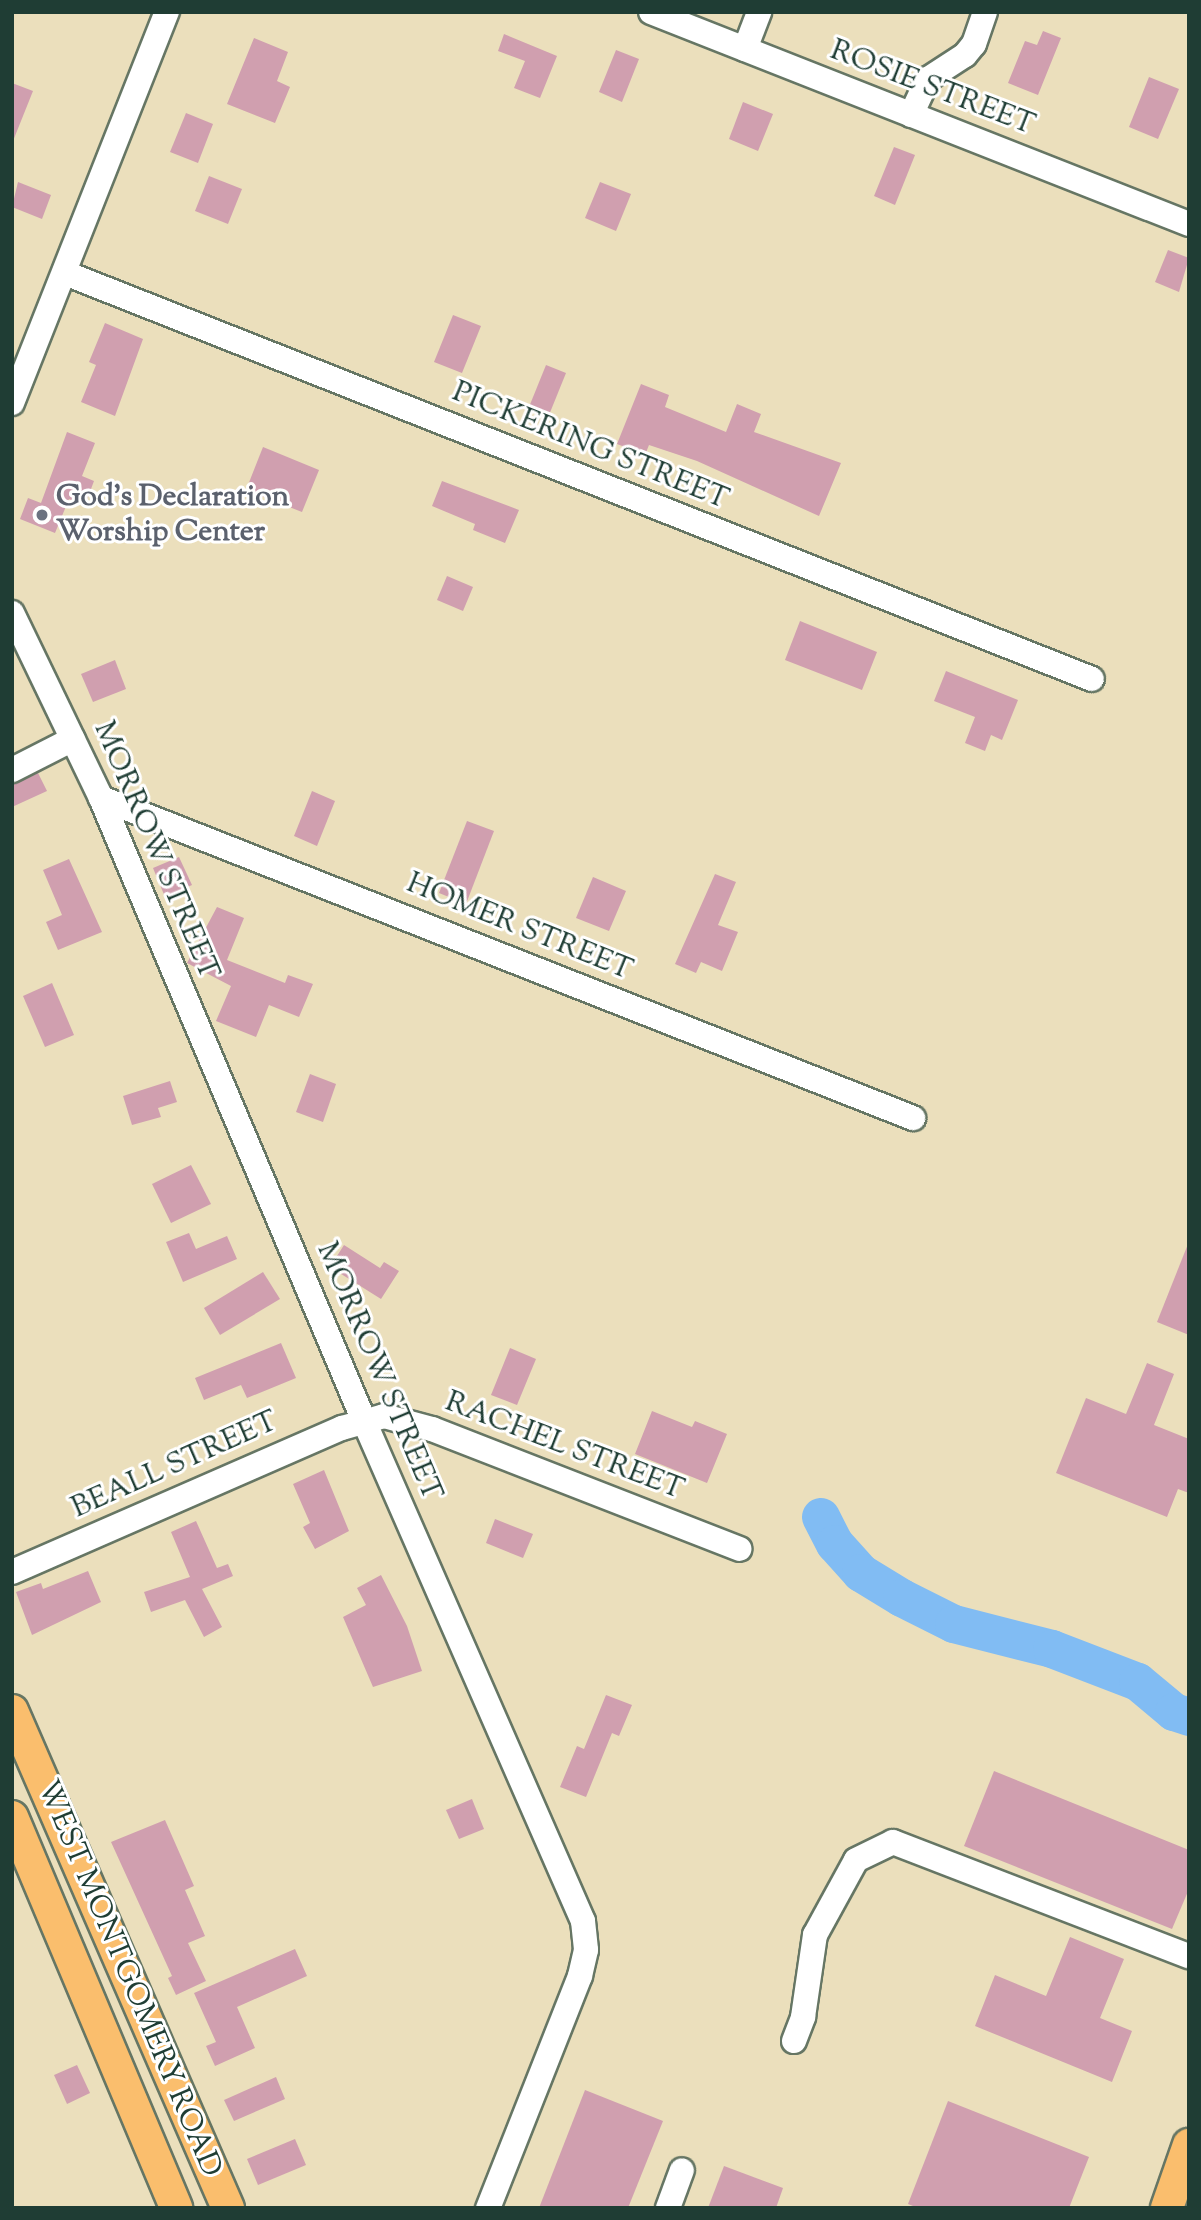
<!DOCTYPE html>
<html>
<head>
<meta charset="utf-8">
<style>
	body { margin:0 }
	#map { position:relative; width:1201px; height:2220px; overflow:hidden; background:#ebdfbc; font-family:"Sorts Mill Goudy",serif }
	div>[style] { position:absolute }
	[style*='--x'] { left:calc(var(--x)*1px); top:calc(var(--y)*1px); width:calc(var(--w)*1px); rotate:calc(var(--a)*1deg) }
	.river>* { height:38px; margin:-19px; padding:0 19px; transform-origin:19px; border-radius:19px; background:#81bcf3 }
	.building>* { inset:0; background:#d09faf }
	.roads { filter:drop-shadow(2px 0 #667664) drop-shadow(-2px 0 #667664) drop-shadow(0 2px #667664) drop-shadow(0 -2px #667664) }
	.minor>* { height:24px; margin:-12px; padding:0 12px; transform-origin:12px; border-radius:12px; background:#fff }
	.major>* { height:32px; margin:-16px; padding:0 16px; transform-origin:16px; border-radius:16px; background:#fabe6d }
	.dots>* { width:19px; height:19px; translate:-50% -50%; box-sizing:border-box; border:4px solid #fff; border-radius:50% }
	span { translate:-50% -50%; white-space:nowrap; text-align:center; line-height:1.15; -webkit-text-stroke:6px #fff; paint-order:stroke }
	.street-label { font-size:30px; color:#1f3d34 }
	.worship-label { font-size:30px; color:#5b616d; font-weight:700 }
	.left { translate:0 -50%; text-align:left }
	.frame { position:absolute; inset:0; border:14px solid #1f3d34; pointer-events:none }
</style>
</head>
<body>
<div id="map">
	<div class="river">
		<i style="--x:821;--y:1517;--w:30;--a:63"></i>
		<i style="--x:835;--y:1544;--w:39;--a:48"></i>
		<i style="--x:861;--y:1573;--w:48;--a:31.4"></i>
		<i style="--x:902;--y:1598;--w:58;--a:26.6"></i>
		<i style="--x:954;--y:1624;--w:101;--a:14.3"></i>
		<i style="--x:1052;--y:1649;--w:92;--a:21"></i>
		<i style="--x:1138;--y:1682;--w:47;--a:39.8"></i>
		<i style="--x:1174;--y:1712;--w:16;--a:18"></i>
	</div>
	<div class="building">
		<i style="clip-path:polygon(1043px 31px,1061px 38px,1038px 95px,1008px 83px,1025px 41px,1037px 45px)"></i>
		<i style="clip-path:polygon(504px 34px,557px 56px,540px 98px,514px 88px,525px 61px,498px 51px)"></i>
		<i style="clip-path:polygon(254px 38px,288px 52px,277px 81px,290px 87px,275px 123px,227px 104px)"></i>
		<i style="clip-path:polygon(616px 50px,639px 59px,622px 102px,599px 92px)"></i>
		<i style="clip-path:polygon(1149px 77px,1179px 89px,1158px 139px,1129px 127px)"></i>
		<i style="clip-path:polygon(12px 83px,33px 91px,13px 141px,12px 141px)"></i>
		<i style="clip-path:polygon(743px 102px,773px 114px,758px 151px,729px 139px)"></i>
		<i style="clip-path:polygon(186px 113px,213px 124px,198px 163px,170px 152px)"></i>
		<i style="clip-path:polygon(894px 147px,915px 155px,895px 205px,874px 196px)"></i>
		<i style="clip-path:polygon(209px 176px,242px 189px,228px 224px,195px 211px)"></i>
		<i style="clip-path:polygon(18px 182px,51px 195px,42px 219px,12px 207px)"></i>
		<i style="clip-path:polygon(600px 182px,631px 194px,616px 231px,585px 218px)"></i>
		<i style="clip-path:polygon(1168px 250px,1189px 258px,1179px 292px,1155px 282px)"></i>
		<i style="clip-path:polygon(453px 315px,481px 326px,462px 373px,434px 362px)"></i>
		<i style="clip-path:polygon(105px 323px,143px 339px,115px 416px,81px 402px,96px 365px,89px 362px)"></i>
		<i style="clip-path:polygon(546px 365px,566px 373px,549px 415px,529px 407px)"></i>
		<i style="clip-path:polygon(641px 384px,669px 395px,665px 407px,726px 432px,737px 404px,761px 414px,754px 432px,841px 463px,819px 516px,697px 461px,649px 445px,645px 455px,617px 444px)"></i>
		<i style="clip-path:polygon(67px 432px,95px 443px,82px 476px,94px 481px,85px 505px,69px 499px,55px 533px,20px 519px,28px 498px,41px 503px)"></i>
		<i style="clip-path:polygon(263px 447px,319px 470px,302px 512px,246px 490px)"></i>
		<i style="clip-path:polygon(442px 481px,519px 510px,505px 543px,473px 530px,475px 524px,432px 506px)"></i>
		<i style="clip-path:polygon(447px 576px,473px 587px,463px 611px,437px 600px)"></i>
		<i style="clip-path:polygon(800px 621px,877px 652px,862px 690px,785px 660px)"></i>
		<i style="clip-path:polygon(115px 660px,126px 689px,93px 702px,81px 674px)"></i>
		<i style="clip-path:polygon(946px 671px,1018px 700px,1002px 740px,991px 735px,985px 751px,965px 743px,975px 717px,934px 701px)"></i>
		<i style="clip-path:polygon(38px 773px,47px 791px,12px 807px,12px 785px)"></i>
		<i style="clip-path:polygon(312px 791px,335px 801px,317px 846px,294px 836px)"></i>
		<i style="clip-path:polygon(467px 821px,494px 831px,466px 904px,439px 893px)"></i>
		<i style="clip-path:polygon(179px 857px,192px 885px,165px 897px,153px 868px)"></i>
		<i style="clip-path:polygon(69px 859px,102px 932px,58px 950px,46px 922px,62px 915px,43px 870px)"></i>
		<i style="clip-path:polygon(715px 874px,736px 882px,718px 925px,738px 932px,722px 971px,701px 962px,696px 973px,675px 964px)"></i>
		<i style="clip-path:polygon(593px 877px,626px 891px,609px 931px,576px 918px)"></i>
		<i style="clip-path:polygon(217px 907px,244px 918px,227px 960px,285px 983px,288px 975px,313px 984px,299px 1017px,269px 1005px,256px 1037px,216px 1021px,231px 986px,187px 963px)"></i>
		<i style="clip-path:polygon(52px 983px,74px 1035px,45px 1047px,23px 996px)"></i>
		<i style="clip-path:polygon(310px 1074px,336px 1084px,323px 1122px,296px 1112px)"></i>
		<i style="clip-path:polygon(170px 1081px,177px 1102px,158px 1108px,161px 1117px,132px 1125px,123px 1096px)"></i>
		<i style="clip-path:polygon(191px 1165px,211px 1204px,171px 1223px,152px 1184px)"></i>
		<i style="clip-path:polygon(189px 1233px,196px 1249px,227px 1236px,237px 1259px,183px 1282px,166px 1242px)"></i>
		<i style="clip-path:polygon(1188px 1244px,1189px 1244px,1189px 1335px,1157px 1322px)"></i>
		<i style="clip-path:polygon(344px 1245px,380px 1268px,384px 1262px,399px 1271px,381px 1299px,330px 1267px)"></i>
		<i style="clip-path:polygon(263px 1272px,280px 1299px,220px 1335px,204px 1308px)"></i>
		<i style="clip-path:polygon(281px 1343px,296px 1378px,247px 1398px,241px 1385px,204px 1400px,195px 1378px)"></i>
		<i style="clip-path:polygon(510px 1348px,536px 1359px,517px 1405px,491px 1395px)"></i>
		<i style="clip-path:polygon(1147px 1363px,1174px 1374px,1154px 1425px,1189px 1439px,1189px 1493px,1178px 1489px,1167px 1517px,1056px 1473px,1086px 1398px,1126px 1414px)"></i>
		<i style="clip-path:polygon(652px 1411px,692px 1427px,695px 1421px,727px 1434px,707px 1483px,635px 1454px)"></i>
		<i style="clip-path:polygon(324px 1470px,349px 1531px,315px 1549px,303px 1527px,310px 1523px,293px 1484px)"></i>
		<i style="clip-path:polygon(495px 1519px,533px 1534px,523px 1558px,486px 1543px)"></i>
		<i style="clip-path:polygon(196px 1521px,217px 1568px,228px 1564px,233px 1576px,202px 1589px,222px 1627px,204px 1637px,185px 1600px,151px 1612px,144px 1592px,190px 1577px,171px 1532px)"></i>
		<i style="clip-path:polygon(88px 1571px,101px 1602px,32px 1635px,16px 1592px,41px 1583px,43px 1589px)"></i>
		<i style="clip-path:polygon(381px 1575px,407px 1626px,422px 1671px,373px 1687px,343px 1617px,366px 1605px,357px 1588px)"></i>
		<i style="clip-path:polygon(606px 1695px,632px 1705px,619px 1736px,612px 1733px,586px 1797px,560px 1787px,577px 1746px,584px 1749px)"></i>
		<i style="clip-path:polygon(994px 1771px,1189px 1850px,1189px 1889px,1172px 1929px,964px 1846px)"></i>
		<i style="clip-path:polygon(472px 1799px,484px 1829px,459px 1839px,446px 1810px)"></i>
		<i style="clip-path:polygon(165px 1820px,194px 1886px,185px 1890px,205px 1936px,188px 1943px,206px 1981px,176px 1995px,168px 1978px,172px 1976px,111px 1842px)"></i>
		<i style="clip-path:polygon(1070px 1937px,1124px 1959px,1100px 2018px,1132px 2031px,1112px 2082px,975px 2026px,995px 1975px,1046px 1996px)"></i>
		<i style="clip-path:polygon(295px 1949px,307px 1976px,237px 2007px,255px 2048px,215px 2066px,206px 2046px,216px 2042px,194px 1993px)"></i>
		<i style="clip-path:polygon(77px 2065px,90px 2093px,67px 2104px,54px 2075px)"></i>
		<i style="clip-path:polygon(276px 2077px,285px 2099px,234px 2121px,224px 2100px)"></i>
		<i style="clip-path:polygon(585px 2090px,663px 2121px,628px 2208px,539px 2208px)"></i>
		<i style="clip-path:polygon(948px 2101px,1089px 2157px,1069px 2208px,918px 2208px,908px 2204px)"></i>
		<i style="clip-path:polygon(295px 2139px,306px 2165px,258px 2185px,247px 2159px)"></i>
		<i style="clip-path:polygon(724px 2166px,783px 2188px,776px 2208px,708px 2208px)"></i>
	</div>
	<div class="roads">
		<div class="minor">
			<i style="--x:651;--y:12;--w:578;--a:21.51"></i>
			<i style="--x:745;--y:49;--w:40;--a:-69"></i>
			<i style="--x:911;--y:115;--w:40;--a:-65"></i>
			<i style="--x:928;--y:79;--w:44;--a:-33"></i>
			<i style="--x:965;--y:55;--w:14;--a:-51"></i>
			<i style="--x:974;--y:44;--w:34;--a:-71"></i>
			<i style="--x:65;--y:273;--w:1104;--a:21.57"></i>
			<i style="--x:12;--y:403;--w:421;--a:-68.4"></i>
			<i style="--x:12;--y:613;--w:205;--a:64.3"></i>
			<i style="--x:101;--y:798;--w:676;--a:67.11"></i>
			<i style="--x:364;--y:1421;--w:546;--a:66.35"></i>
			<i style="--x:583;--y:1921;--w:29;--a:84"></i>
			<i style="--x:586;--y:1950;--w:27;--a:103"></i>
			<i style="--x:580;--y:1976;--w:250;--a:111.6"></i>
			<i style="--x:12;--y:770;--w:68;--a:-26.9"></i>
			<i style="--x:101;--y:798;--w:873;--a:21.51"></i>
			<i style="--x:12;--y:1572;--w:360;--a:-23.6"></i>
			<i style="--x:342;--y:1428;--w:44;--a:-15.9"></i>
			<i style="--x:384;--y:1416;--w:50;--a:15.2"></i>
			<i style="--x:432;--y:1429;--w:330;--a:21.3"></i>
			<i style="--x:794;--y:2041;--w:26;--a:-69"></i>
			<i style="--x:803;--y:2017;--w:83;--a:-81.7"></i>
			<i style="--x:815;--y:1935;--w:85;--a:-61.3"></i>
			<i style="--x:856;--y:1860;--w:41;--a:-25.9"></i>
			<i style="--x:893;--y:1842;--w:317;--a:21.1"></i>
			<i style="--x:668;--y:2208;--w:40;--a:-69.8"></i>
		</div>
		<div class="major">
			<i style="--x:12;--y:1711;--w:542;--a:66.51"></i>
			<i style="--x:12;--y:1817;--w:424;--a:67.2"></i>
			<i style="--x:1167;--y:2208;--w:67;--a:-70.8"></i>
		</div>
	</div>
	<div class="dots">
		<i style="left:42px;top:515px;background:#6b7280"></i>
	</div>
	<div class="street-label">
		<span style="left:932px;top:89px;rotate:21deg">ROSIE STREET</span>
		<span style="left:590px;top:447px;rotate:22deg">PICKERING STREET</span>
		<span style="left:155px;top:851px;rotate:67deg">MORROW STREET</span>
		<span style="left:519px;top:928px;rotate:22deg">HOMER STREET</span>
		<span style="left:378px;top:1372px;rotate:67deg">MORROW STREET</span>
		<span style="left:564px;top:1447px;rotate:21deg">RACHEL STREET</span>
		<span style="left:175px;top:1466px;rotate:-24deg">BEALL STREET</span>
		<span style="left:128px;top:1979px;rotate:67deg">WEST MONTGOMERY ROAD</span>
	</div>
	<div class="worship-label">
		<span class="left" style="left:56px;top:515px">God's Declaration<br>Worship Center</span>
	</div>
	<div class="frame"></div>
</div>
</body>
</html>
